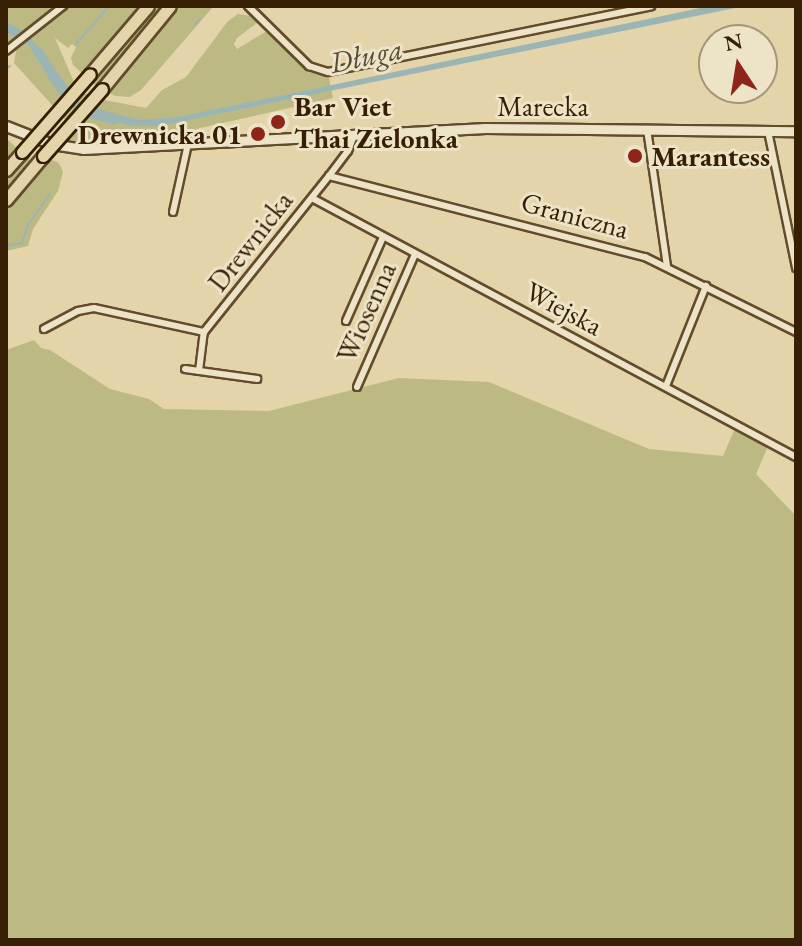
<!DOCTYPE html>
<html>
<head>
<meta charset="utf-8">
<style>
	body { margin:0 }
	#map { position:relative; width:802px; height:946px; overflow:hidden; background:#e4d4a9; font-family:"EB Garamond",serif }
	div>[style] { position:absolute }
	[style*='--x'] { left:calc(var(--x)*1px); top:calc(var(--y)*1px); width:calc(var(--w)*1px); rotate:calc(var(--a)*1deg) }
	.green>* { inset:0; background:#bcba82 }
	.water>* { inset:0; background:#9bb5b4 }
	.stream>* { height:2px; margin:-1px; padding:0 1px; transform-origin:1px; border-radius:1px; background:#9bb5b4 }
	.river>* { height:11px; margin:-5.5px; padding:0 5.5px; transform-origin:5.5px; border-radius:5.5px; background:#9bb5b4 }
	.roads { filter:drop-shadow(2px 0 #624c2c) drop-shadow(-2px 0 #624c2c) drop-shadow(0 2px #624c2c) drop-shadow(0 -2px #624c2c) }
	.street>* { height:6px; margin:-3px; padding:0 3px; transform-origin:3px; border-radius:3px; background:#ede3c7 }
	.secondary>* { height:9px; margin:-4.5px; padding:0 4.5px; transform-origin:4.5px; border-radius:4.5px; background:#ede3c7 }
	.highway>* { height:11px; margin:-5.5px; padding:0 5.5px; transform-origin:5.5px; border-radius:5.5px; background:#e4d4a9 }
	.bridges { filter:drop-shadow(2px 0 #361f02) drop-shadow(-2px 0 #361f02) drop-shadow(0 2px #361f02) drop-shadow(0 -2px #361f02) }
	.highway-bridge>* { height:11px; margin:-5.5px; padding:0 5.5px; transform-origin:5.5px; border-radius:5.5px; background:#e4d4a9 }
	.dots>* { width:22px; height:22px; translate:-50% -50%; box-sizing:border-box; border:4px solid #ede3c7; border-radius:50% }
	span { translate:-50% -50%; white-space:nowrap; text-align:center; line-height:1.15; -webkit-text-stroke:6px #ede3c7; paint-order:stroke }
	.poi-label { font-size:28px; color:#361f02; font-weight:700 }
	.left { translate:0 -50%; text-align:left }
	.right { translate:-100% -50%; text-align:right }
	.street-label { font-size:28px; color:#361f02 }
	.water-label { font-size:30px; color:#544c37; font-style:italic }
	.frame { position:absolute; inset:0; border:8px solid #361f02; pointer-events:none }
	.north { position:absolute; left:698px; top:24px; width:80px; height:80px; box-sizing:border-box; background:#ede3c7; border:2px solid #a49578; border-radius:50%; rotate:348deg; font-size:22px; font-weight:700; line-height:32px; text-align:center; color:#361f02 }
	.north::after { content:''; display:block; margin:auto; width:28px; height:36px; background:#8f2418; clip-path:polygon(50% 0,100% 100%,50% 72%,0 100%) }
</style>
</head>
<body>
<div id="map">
	<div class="green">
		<i style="clip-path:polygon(6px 6px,214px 6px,141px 90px,130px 97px,115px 96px,95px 85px,73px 65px,71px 58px,76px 47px,72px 44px,68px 48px,55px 38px,74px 82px,84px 93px,99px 99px,146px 108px,162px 90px,186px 77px,228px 21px,238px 14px,251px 16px,257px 23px,237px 38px,234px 44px,237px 49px,267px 31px,273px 32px,309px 66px,328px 72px,333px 98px,196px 129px,198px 143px,65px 147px,71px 126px,14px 63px,16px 51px,6px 43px)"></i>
		<i style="clip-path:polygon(6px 138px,31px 161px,38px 154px,59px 163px,63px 172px,58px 191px,33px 229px,28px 246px,6px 251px)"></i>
		<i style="clip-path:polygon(34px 340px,41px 348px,50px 350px,110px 389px,149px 399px,164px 409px,269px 411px,399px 378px,489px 382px,649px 449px,723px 456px,735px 428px,768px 446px,756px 474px,796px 516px,796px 940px,6px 940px,6px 350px)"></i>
	</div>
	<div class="water">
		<i style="clip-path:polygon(710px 6px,745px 6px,159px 126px,131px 126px,97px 117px,102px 111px,141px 120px,178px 117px)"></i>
		<i style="clip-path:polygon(6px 22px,23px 31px,45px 53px,62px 81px,56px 89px,29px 46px,6px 32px)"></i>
	</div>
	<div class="stream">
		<i style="--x:195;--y:24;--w:7;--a:-45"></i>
		<i style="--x:76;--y:44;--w:50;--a:-49"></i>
		<i style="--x:6;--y:69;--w:5;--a:-37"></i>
		<i style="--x:6;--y:246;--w:16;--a:-11"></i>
		<i style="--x:22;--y:243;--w:19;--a:-72"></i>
		<i style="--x:28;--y:225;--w:38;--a:-55"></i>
	</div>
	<div class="river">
		<i style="--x:52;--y:75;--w:35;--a:53"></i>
		<i style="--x:73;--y:103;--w:15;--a:32"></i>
		<i style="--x:86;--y:111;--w:28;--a:15"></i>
	</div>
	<div class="roads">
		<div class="street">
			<i style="--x:248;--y:6;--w:86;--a:44.5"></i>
			<i style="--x:309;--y:66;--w:20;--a:18"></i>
			<i style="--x:328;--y:72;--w:330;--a:-11.5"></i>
			<i style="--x:6;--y:51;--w:73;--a:-38.3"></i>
			<i style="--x:647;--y:129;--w:138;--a:81.7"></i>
			<i style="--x:768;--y:131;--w:140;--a:78.4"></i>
			<i style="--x:329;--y:176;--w:326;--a:14.4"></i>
			<i style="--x:645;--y:257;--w:169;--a:26.4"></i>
			<i style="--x:312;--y:198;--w:549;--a:28.15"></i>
			<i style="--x:173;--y:212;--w:70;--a:-77.6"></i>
			<i style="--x:346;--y:321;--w:92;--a:-66.2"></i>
			<i style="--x:44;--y:329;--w:38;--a:-28"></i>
			<i style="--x:78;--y:311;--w:16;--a:-11"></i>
			<i style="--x:94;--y:308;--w:113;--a:12.3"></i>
			<i style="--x:185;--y:369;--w:73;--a:7.9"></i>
			<i style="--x:199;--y:371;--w:39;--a:-83"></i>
			<i style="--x:204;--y:332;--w:200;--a:-51.3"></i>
			<i style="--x:329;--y:176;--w:31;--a:-53"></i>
			<i style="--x:348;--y:151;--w:17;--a:-69"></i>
			<i style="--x:666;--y:386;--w:108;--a:-68.2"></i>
			<i style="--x:357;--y:387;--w:145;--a:-66.4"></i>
		</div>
		<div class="secondary">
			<i style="--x:6;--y:126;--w:49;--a:21.4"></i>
			<i style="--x:52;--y:144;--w:31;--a:9"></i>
			<i style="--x:83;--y:149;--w:403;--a:-3"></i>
			<i style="--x:485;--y:128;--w:311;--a:0.6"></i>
		</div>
		<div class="highway">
			<i style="--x:90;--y:74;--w:89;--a:-49.5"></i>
			<i style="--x:102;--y:89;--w:107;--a:-50.7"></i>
			<i style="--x:6;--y:170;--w:24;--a:-48"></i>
			<i style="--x:6;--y:200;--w:57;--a:-49.9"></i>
		</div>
	</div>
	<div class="bridges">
		<div class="highway-bridge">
			<i style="--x:22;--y:152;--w:103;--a:-48.9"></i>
			<i style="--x:43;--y:156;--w:89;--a:-48.6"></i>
		</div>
	</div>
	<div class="dots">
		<i style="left:278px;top:122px;background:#8f2418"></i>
		<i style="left:258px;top:134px;background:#8f2418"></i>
		<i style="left:635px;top:156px;background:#8f2418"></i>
	</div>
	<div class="poi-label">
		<span class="left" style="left:294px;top:122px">Bar Viet<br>Thai Zielonka</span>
		<span class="right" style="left:242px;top:134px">Drewnicka 01</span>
		<span class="left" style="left:651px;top:156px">Marantess</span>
	</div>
	<div class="street-label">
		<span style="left:543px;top:106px">Marecka</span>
		<span style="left:575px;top:215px;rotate:15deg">Graniczna</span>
		<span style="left:250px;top:241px;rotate:-52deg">Drewnicka</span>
		<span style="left:564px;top:308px;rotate:28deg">Wiejska</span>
		<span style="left:366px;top:312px;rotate:-66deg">Wiosenna</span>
	</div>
	<div class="water-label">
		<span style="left:366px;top:56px;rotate:-12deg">Długa</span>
	</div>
	<div class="frame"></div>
	<div class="north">N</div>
</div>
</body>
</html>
